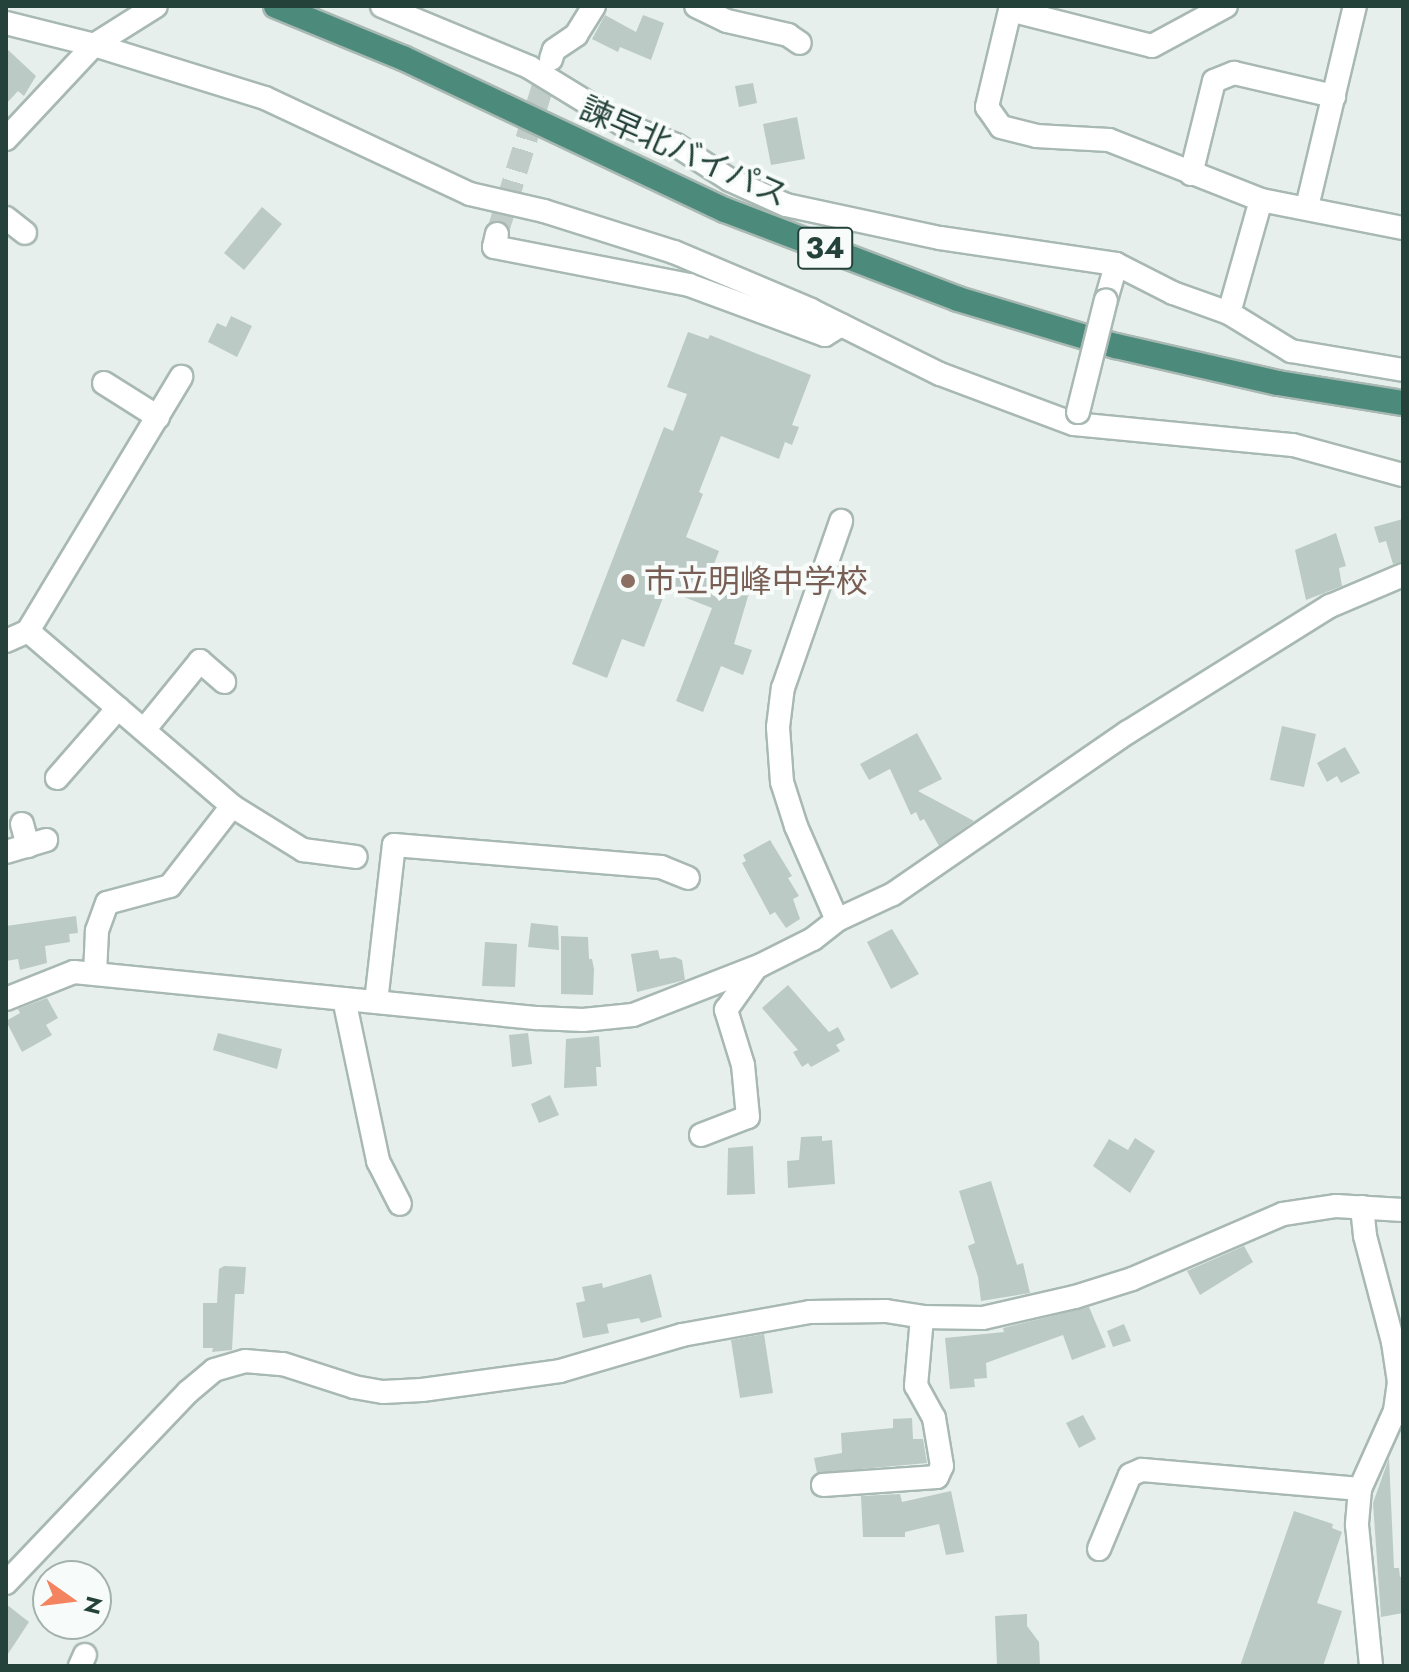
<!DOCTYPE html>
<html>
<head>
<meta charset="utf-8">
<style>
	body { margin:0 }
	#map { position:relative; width:1409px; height:1672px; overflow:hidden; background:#e6efeb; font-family:Jost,"Noto Sans JP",sans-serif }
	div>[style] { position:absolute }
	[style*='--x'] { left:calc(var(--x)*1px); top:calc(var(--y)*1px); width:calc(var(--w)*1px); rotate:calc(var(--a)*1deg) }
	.building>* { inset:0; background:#bbcac4 }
	.minor-tunnel>* { height:22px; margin-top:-11px; transform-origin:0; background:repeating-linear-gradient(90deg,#bfccc8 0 22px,transparent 0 33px) }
	.roads { filter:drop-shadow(2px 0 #a8b8b2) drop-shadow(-2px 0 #a8b8b2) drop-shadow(0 2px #a8b8b2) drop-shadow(0 -2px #a8b8b2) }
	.minor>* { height:22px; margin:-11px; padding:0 11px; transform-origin:11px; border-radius:11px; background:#fff }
	.trunk>* { height:24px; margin:-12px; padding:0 12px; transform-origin:12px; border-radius:12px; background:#4c8a7c }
	.bridges { filter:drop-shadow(2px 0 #a8b8b2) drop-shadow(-2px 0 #a8b8b2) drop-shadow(0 2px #a8b8b2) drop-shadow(0 -2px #a8b8b2) }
	.minor-bridge>* { height:22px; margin:-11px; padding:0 11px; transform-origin:11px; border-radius:11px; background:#fff }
	.dots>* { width:22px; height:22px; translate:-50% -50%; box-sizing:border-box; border:4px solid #f7fbf9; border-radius:50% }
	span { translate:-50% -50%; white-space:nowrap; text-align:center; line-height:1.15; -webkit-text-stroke:8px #f7fbf9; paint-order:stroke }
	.shield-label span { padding:2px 6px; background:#f7fbf9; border:2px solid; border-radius:6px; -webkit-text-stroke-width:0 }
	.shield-label { font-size:30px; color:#24423a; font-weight:700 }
	.street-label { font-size:32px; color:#24423a }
	.education-label { font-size:32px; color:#785e54 }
	.left { translate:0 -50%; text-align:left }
	.frame { position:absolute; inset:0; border:8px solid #24423a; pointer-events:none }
	.north { position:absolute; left:32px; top:1560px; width:80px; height:80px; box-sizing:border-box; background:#f7fbf9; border:2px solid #a3b1ad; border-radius:50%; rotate:104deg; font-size:22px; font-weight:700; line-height:32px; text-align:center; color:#24423a }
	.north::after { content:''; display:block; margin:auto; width:28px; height:36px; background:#f4845f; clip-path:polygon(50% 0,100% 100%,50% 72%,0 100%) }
</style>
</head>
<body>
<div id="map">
	<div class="building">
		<i style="clip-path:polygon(605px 15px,636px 32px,643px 15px,664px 23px,651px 60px,620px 47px,618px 52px,592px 39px)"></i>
		<i style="clip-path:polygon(6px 48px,36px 76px,24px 96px,18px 91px,6px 104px)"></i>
		<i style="clip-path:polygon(753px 83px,757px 103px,739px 107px,735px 86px)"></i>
		<i style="clip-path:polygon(797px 117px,805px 159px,771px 165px,763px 124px)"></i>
		<i style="clip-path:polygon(262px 207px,282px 224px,244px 270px,224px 253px)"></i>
		<i style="clip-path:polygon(231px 316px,252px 326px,237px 357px,208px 342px,217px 323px,226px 327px)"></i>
		<i style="clip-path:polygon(688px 332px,708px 339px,710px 335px,811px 375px,792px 425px,799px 427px,792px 445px,785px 442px,779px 459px,721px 436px,699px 492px,703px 494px,686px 537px,719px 551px,709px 577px,749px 593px,734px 644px,752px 650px,743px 675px,721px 666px,703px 712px,676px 701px,712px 608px,666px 590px,644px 647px,622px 639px,607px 678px,572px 664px,664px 427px,673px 431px,687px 394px,667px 387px)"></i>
		<i style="clip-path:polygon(1403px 519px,1403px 561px,1393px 564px,1386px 541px,1379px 543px,1374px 527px)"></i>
		<i style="clip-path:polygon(1336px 533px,1346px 566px,1339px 568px,1342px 586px,1306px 600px,1295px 550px)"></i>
		<i style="clip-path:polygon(1282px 726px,1316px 734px,1304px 787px,1270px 780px)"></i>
		<i style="clip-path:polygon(917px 733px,942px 779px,918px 791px,974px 821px,939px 846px,924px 819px,920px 821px,916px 812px,911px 815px,890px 769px,869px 780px,860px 764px)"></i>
		<i style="clip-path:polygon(1345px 747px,1360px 773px,1341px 783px,1337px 776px,1327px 782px,1317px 763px)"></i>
		<i style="clip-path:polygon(770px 840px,792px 876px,788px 878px,799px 896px,793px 899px,800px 919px,786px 928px,775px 912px,770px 915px,742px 863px,746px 861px,743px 855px)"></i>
		<i style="clip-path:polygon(76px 916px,78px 933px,69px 934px,70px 942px,45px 946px,47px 963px,20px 970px,18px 959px,6px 961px,6px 926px)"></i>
		<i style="clip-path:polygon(531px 923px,558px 926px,559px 950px,528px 947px)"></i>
		<i style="clip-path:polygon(892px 929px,919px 974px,891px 989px,867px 942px)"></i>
		<i style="clip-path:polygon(561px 936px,588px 937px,589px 959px,592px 959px,594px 969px,593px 995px,561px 994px)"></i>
		<i style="clip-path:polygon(485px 942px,517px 944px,515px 987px,482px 986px)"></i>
		<i style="clip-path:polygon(658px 950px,660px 959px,675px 957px,682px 960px,685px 980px,637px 992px,631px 954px)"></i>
		<i style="clip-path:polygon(788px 985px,829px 1032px,838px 1027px,845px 1040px,836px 1045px,840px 1051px,811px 1067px,808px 1063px,802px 1067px,793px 1052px,798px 1050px,762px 1008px)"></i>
		<i style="clip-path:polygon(47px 998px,58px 1018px,46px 1025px,52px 1035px,22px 1052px,6px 1021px,20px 1013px,18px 1009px)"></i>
		<i style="clip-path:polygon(218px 1033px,282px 1049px,277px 1069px,213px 1050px)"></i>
		<i style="clip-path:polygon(528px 1033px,532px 1064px,512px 1067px,509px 1035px)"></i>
		<i style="clip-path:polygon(599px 1036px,601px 1067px,596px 1067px,597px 1086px,564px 1088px,566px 1039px)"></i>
		<i style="clip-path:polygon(550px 1095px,559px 1115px,539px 1123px,531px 1104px)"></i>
		<i style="clip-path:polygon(822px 1136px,822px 1141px,832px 1140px,835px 1184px,788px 1188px,787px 1161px,799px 1160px,801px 1137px)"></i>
		<i style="clip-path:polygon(1135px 1138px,1155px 1151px,1130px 1193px,1093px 1166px,1109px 1139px,1128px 1150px)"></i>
		<i style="clip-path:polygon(753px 1146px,755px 1194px,727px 1195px,728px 1148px)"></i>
		<i style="clip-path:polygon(991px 1181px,1017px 1265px,1023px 1263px,1030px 1293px,981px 1301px,978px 1277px,968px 1246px,975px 1243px,959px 1191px)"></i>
		<i style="clip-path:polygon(1244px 1246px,1253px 1262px,1200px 1295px,1187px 1271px)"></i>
		<i style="clip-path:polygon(224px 1266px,246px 1267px,244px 1294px,235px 1294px,232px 1350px,212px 1352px,213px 1348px,203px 1348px,203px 1303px,217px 1303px,219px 1269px)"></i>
		<i style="clip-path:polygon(651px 1274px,662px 1317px,641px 1323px,639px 1318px,607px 1324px,609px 1333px,583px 1338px,576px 1303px,585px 1301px,582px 1287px,602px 1283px,603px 1288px)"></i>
		<i style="clip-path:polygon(1089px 1307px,1106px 1347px,1072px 1360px,1063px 1335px,986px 1363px,987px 1378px,974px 1379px,975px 1387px,950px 1389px,945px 1338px,1004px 1332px,1003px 1328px)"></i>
		<i style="clip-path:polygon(1124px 1324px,1131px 1341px,1113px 1347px,1107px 1331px)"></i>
		<i style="clip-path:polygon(764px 1334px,773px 1393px,740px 1398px,731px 1340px)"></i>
		<i style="clip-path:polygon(1083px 1415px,1096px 1439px,1079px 1448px,1066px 1423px)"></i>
		<i style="clip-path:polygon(912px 1418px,913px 1439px,923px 1439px,927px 1463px,817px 1473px,814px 1458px,842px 1453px,841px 1433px,893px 1428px,893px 1419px)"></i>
		<i style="clip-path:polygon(1389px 1458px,1394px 1568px,1399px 1568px,1400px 1577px,1403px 1576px,1403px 1613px,1381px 1617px,1373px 1503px)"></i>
		<i style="clip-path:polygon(951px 1491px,964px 1552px,946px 1555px,939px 1524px,905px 1532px,905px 1537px,863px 1537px,861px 1496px,900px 1494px,902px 1502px)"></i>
		<i style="clip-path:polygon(1294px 1511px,1333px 1524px,1332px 1528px,1342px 1532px,1317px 1603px,1342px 1611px,1323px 1666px,1240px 1666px)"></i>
		<i style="clip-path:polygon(6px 1604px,29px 1622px,6px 1657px)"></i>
		<i style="clip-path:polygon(1027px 1614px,1027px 1626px,1039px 1642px,1040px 1666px,997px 1666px,995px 1616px)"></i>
	</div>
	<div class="minor-tunnel">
		<i style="--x:497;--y:234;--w:182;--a:-72.8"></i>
	</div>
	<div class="roads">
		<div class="minor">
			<i style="--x:382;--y:6;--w:159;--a:22.5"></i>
			<i style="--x:529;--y:67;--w:109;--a:31.5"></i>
			<i style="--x:622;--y:124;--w:58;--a:21.3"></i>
			<i style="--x:676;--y:145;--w:64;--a:32.9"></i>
			<i style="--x:730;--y:180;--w:61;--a:24.1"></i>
			<i style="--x:786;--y:205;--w:157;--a:12.1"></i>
			<i style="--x:940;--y:238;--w:178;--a:8.4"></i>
			<i style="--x:1116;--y:264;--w:64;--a:27"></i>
			<i style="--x:1173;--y:293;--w:59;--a:19.7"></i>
			<i style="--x:1229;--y:313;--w:73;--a:31.5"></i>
			<i style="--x:1291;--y:351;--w:114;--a:9.6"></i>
			<i style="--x:696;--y:6;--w:34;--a:26"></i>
			<i style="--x:727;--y:21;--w:63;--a:12.9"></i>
			<i style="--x:788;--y:35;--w:14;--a:34"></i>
			<i style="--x:1011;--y:6;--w:104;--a:103.4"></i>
			<i style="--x:987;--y:107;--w:24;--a:55"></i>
			<i style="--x:1001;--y:127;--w:36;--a:14"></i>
			<i style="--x:1036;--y:136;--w:73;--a:3.1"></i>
			<i style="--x:1109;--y:140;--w:163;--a:21.5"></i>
			<i style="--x:1261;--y:200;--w:145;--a:11.2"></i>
			<i style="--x:1010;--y:10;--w:146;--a:14.2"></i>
			<i style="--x:1152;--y:46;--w:84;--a:-28.4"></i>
			<i style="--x:6;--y:23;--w:91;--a:14"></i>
			<i style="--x:94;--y:45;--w:179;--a:17.2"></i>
			<i style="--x:265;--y:98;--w:226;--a:25.1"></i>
			<i style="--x:470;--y:194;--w:76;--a:12.9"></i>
			<i style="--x:544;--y:211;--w:136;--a:17.5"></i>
			<i style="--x:674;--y:252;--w:149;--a:22.9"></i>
			<i style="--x:811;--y:310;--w:144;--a:26.4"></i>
			<i style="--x:940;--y:374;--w:143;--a:20.5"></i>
			<i style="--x:1074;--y:424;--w:220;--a:5.5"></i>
			<i style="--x:1293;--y:445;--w:114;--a:15.3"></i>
			<i style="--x:551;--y:59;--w:9;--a:-72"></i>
			<i style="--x:554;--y:50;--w:27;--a:-34"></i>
			<i style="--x:576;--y:35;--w:34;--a:-58"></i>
			<i style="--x:6;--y:139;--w:129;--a:-46.9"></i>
			<i style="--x:94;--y:45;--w:73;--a:-32.2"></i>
			<i style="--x:1191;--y:174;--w:96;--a:-76.1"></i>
			<i style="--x:1214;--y:81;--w:22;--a:-22"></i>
			<i style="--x:1234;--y:73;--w:103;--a:13"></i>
			<i style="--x:1307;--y:207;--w:207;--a:-76.6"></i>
			<i style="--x:6;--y:218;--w:24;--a:38"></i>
			<i style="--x:497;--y:234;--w:13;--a:103"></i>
			<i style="--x:494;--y:247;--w:199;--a:11"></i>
			<i style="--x:689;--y:285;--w:145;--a:20.2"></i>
			<i style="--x:825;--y:335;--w:19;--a:-32"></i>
			<i style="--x:1106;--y:300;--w:37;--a:-74"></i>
			<i style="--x:1229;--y:313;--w:117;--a:-74.2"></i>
			<i style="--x:104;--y:383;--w:64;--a:32.2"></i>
			<i style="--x:28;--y:631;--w:297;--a:-58.9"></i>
			<i style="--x:6;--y:641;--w:24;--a:-24"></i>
			<i style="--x:28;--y:631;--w:269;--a:40.6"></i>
			<i style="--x:232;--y:806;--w:101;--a:127.8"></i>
			<i style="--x:170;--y:886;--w:65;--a:164.9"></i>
			<i style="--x:107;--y:903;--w:30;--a:110"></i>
			<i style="--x:97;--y:931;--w:42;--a:92.7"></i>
			<i style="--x:144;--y:730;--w:89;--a:-50.9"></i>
			<i style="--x:200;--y:661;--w:32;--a:41"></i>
			<i style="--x:57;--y:778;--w:93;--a:-48.9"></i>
			<i style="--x:232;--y:806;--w:84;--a:31.8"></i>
			<i style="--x:303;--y:850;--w:53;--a:7.5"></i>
			<i style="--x:22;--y:824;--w:23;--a:75"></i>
			<i style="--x:6;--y:852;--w:42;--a:-16.7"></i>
			<i style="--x:837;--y:920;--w:103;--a:-113.6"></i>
			<i style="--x:796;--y:826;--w:46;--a:-107.7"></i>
			<i style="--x:782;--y:782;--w:55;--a:-94.2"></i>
			<i style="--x:778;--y:727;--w:39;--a:-83"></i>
			<i style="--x:783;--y:688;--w:177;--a:-70.8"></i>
			<i style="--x:6;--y:999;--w:73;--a:-21.7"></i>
			<i style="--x:74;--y:972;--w:466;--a:5.7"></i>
			<i style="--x:538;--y:1018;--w:45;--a:2.5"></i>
			<i style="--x:583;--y:1020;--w:50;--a:-5.7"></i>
			<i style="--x:633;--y:1015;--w:137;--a:-21.3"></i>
			<i style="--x:761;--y:965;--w:58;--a:-26.6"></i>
			<i style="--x:813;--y:939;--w:31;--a:-38"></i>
			<i style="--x:837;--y:920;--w:62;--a:-24.9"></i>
			<i style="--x:893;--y:894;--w:285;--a:-34.6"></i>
			<i style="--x:1128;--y:732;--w:238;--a:-32"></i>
			<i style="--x:1330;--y:606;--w:79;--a:-23"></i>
			<i style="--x:344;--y:999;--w:166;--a:78.1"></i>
			<i style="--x:378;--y:1161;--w:48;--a:62.9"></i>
			<i style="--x:376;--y:1002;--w:158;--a:-83.5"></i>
			<i style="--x:394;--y:845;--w:268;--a:4.7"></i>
			<i style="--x:661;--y:867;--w:29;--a:22"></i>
			<i style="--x:701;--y:1135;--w:50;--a:-21"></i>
			<i style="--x:748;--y:1117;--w:52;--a:-95.5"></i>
			<i style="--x:743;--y:1065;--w:58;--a:-107.2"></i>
			<i style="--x:726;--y:1010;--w:50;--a:-54.7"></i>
			<i style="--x:1362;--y:1207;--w:29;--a:84"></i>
			<i style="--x:1365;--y:1236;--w:110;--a:75.2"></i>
			<i style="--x:1393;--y:1342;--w:40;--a:81.5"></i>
			<i style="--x:1399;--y:1382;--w:29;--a:98"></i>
			<i style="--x:1395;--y:1411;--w:85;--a:114.2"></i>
			<i style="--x:1360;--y:1489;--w:36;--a:95"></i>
			<i style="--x:1357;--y:1525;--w:142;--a:84.3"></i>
			<i style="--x:823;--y:1485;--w:114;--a:-4"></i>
			<i style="--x:937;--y:1477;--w:12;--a:-66"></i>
			<i style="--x:942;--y:1466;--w:49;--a:-99.5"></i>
			<i style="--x:934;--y:1418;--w:37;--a:-119"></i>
			<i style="--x:916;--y:1386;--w:69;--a:-85"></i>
			<i style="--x:1099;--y:1549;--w:80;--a:-67.3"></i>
			<i style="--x:1130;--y:1475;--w:13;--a:-23"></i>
			<i style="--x:1142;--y:1470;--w:219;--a:5"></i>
			<i style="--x:6;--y:1583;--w:264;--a:-46.4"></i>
			<i style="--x:188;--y:1392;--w:34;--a:-40"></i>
			<i style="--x:214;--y:1370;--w:32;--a:-16"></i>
			<i style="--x:245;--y:1361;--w:38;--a:5"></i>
			<i style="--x:283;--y:1364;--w:75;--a:17.9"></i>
			<i style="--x:354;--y:1387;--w:29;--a:10"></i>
			<i style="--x:383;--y:1392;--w:39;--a:-3"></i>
			<i style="--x:422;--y:1390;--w:139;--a:-7.8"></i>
			<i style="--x:560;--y:1371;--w:127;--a:-16.4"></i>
			<i style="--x:682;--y:1335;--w:130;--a:-10.2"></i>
			<i style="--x:810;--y:1312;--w:76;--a:-0.8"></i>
			<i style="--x:886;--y:1311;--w:36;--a:9"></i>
			<i style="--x:922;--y:1317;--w:61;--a:0.9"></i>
			<i style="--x:983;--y:1318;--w:94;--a:-12.9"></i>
			<i style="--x:1075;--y:1297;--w:60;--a:-17.5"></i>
			<i style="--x:1132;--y:1279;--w:164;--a:-23.3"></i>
			<i style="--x:1283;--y:1214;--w:54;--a:-8.6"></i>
			<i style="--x:1336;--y:1206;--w:67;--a:3.4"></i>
			<i style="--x:80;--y:1666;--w:12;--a:-66"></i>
		</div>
		<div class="trunk">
			<i style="--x:276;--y:6;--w:137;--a:22.3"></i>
			<i style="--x:403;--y:58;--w:356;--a:25.3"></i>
			<i style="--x:725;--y:210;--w:249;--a:20.9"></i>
			<i style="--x:958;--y:299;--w:165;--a:16.6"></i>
			<i style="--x:1116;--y:346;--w:166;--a:12.9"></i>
			<i style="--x:1278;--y:383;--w:127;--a:9.1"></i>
		</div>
	</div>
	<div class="bridges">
		<div class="minor-bridge">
			<i style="--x:1078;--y:412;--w:115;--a:-76"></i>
		</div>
	</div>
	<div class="dots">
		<i style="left:628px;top:581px;background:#8d6e63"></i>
	</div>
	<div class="shield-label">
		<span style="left:825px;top:248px">34</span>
	</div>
	<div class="street-label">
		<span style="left:684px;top:152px;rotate:24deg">諫早北バイパス</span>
	</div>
	<div class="education-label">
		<span class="left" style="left:644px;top:581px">市立明峰中学校</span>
	</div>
	<div class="frame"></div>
	<div class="north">N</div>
</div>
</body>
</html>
